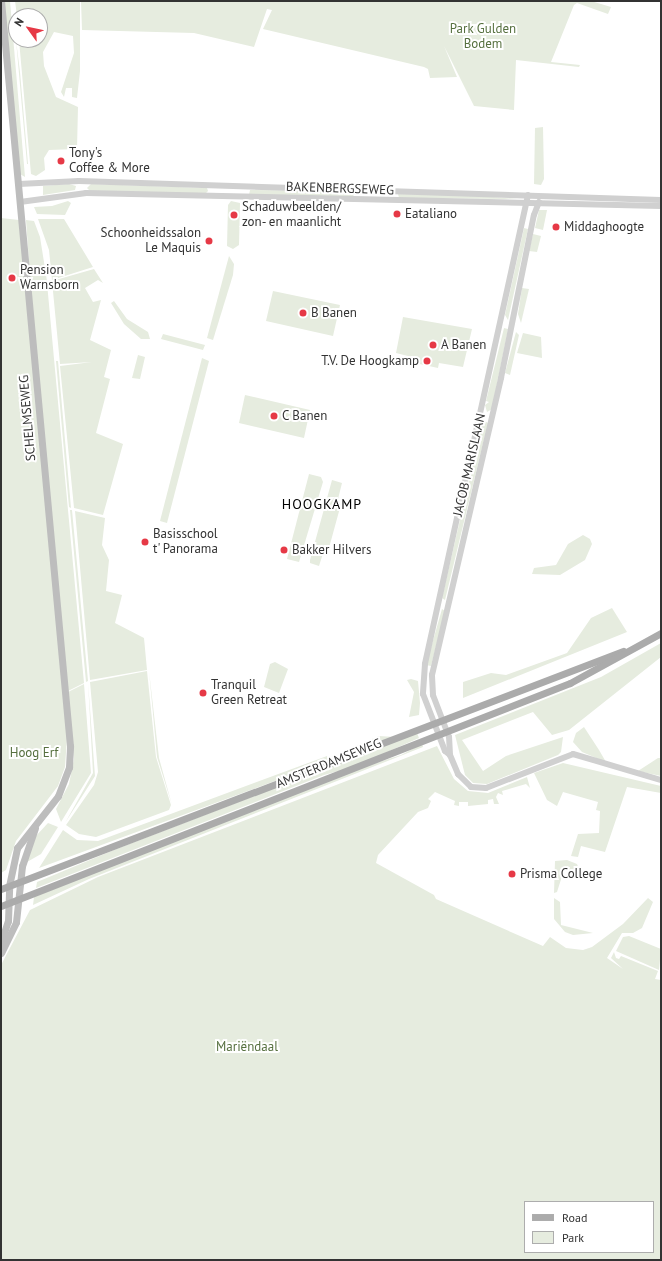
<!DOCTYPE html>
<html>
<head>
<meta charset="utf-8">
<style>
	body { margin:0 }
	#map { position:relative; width:662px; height:1261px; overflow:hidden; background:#fff; font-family:"PT Sans",sans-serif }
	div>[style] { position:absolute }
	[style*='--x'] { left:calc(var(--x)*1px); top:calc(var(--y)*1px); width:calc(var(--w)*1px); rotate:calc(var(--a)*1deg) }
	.green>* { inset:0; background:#e6ecdf }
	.tertiary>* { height:6px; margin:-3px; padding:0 3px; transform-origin:3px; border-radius:3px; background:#d0d0d0 }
	.secondary>* { height:7px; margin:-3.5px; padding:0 3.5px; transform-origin:3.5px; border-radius:3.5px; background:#bdbdbd }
	.primary>* { height:7px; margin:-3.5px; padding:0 3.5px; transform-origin:3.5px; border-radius:3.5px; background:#ababab }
	.dots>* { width:11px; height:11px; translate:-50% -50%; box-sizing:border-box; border:2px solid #fff; border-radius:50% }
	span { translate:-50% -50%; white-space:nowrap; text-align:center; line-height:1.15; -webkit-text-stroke:4px #fff; paint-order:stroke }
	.park-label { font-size:13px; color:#56703f }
	.poi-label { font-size:13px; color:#333 }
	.left { translate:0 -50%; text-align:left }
	.right { translate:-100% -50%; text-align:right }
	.street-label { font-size:13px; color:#333 }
	.neighbourhood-label { font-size:14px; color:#000; letter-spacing:1px }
	.frame { position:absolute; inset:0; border:2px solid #333; pointer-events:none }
	.legend { position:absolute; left:524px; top:1201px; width:130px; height:52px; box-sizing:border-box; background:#fff; border:1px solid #adadad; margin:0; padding:5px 7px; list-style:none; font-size:12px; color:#333 }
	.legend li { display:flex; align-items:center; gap:8px; height:20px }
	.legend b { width:20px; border:1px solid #adadad }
	.north { position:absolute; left:8px; top:8px; width:40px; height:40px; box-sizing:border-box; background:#fff; border:1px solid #adadad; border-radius:50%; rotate:303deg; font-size:11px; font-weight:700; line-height:16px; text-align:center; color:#333 }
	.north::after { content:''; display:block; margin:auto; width:14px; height:18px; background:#e63946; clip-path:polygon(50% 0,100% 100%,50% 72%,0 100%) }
</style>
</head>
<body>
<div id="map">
	<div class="green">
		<i style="clip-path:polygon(4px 1px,10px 1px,25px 177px,20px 174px)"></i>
		<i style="clip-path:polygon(15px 1px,80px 1px,80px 71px,77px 98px,72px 97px,72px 88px,66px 88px,64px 97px,61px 92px,74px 53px,73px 36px,54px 32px,43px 52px,44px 66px,56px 97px,78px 107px,77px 149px,49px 150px,44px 158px,45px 170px,36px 176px,31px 174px,19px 40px,40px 40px,40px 16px,17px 16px)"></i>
		<i style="clip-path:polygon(81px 1px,591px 1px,611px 7px,608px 14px,577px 3px,574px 5px,551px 62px,580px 65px,579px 67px,516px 60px,514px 110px,474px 106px,444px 46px,457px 77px,430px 78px,428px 69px,424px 67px,263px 29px,272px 10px,267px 9px,254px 47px,194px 33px,82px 30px)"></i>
		<i style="clip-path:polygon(16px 40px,20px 72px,28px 164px,27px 164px)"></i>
		<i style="clip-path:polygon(543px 127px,544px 179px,541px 185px,534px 184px,535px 128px)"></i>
		<i style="clip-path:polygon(69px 184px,76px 186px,75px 190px,43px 195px,43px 186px)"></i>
		<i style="clip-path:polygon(91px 184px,207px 188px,208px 191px,205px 194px,90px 191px,87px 188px)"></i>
		<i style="clip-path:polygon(250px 190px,352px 191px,355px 194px,351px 198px,249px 195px)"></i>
		<i style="clip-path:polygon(398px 194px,470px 195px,517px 199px,399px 198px)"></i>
		<i style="clip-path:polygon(68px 201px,71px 203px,65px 215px,37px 214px,34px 207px,52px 206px)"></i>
		<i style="clip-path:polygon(231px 201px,240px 203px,239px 245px,233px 249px,227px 246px,228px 205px)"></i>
		<i style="clip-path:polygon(539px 210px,547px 210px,543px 230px,535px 228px)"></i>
		<i style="clip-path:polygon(1px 218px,19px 220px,67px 738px,65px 767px,58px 786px,16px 841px,6px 870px,1px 873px)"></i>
		<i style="clip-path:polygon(38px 219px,64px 219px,93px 267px,52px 280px,49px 250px)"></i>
		<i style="clip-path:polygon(26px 220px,34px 221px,40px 237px,47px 281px,31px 289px)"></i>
		<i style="clip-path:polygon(524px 228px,528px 229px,508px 320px,505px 315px)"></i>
		<i style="clip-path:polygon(533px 234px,541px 236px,537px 252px,529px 251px)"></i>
		<i style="clip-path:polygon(229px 256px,234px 264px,233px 275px,213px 340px,207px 338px)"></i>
		<i style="clip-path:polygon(94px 269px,103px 283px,98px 280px,85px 288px,93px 302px,101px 300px,90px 340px,111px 350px,104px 377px,110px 379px,96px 433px,123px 444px,103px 515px,74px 508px,60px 366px,92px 362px,60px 364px,52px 281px)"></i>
		<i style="clip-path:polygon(47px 283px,84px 683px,68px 691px,31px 291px)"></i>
		<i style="clip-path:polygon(522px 288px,529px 289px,521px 323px,518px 314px)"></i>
		<i style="clip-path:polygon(273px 291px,340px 305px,333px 336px,266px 321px)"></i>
		<i style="clip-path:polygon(114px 301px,127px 319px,148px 332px,150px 339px,141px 339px,124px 324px,111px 303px)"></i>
		<i style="clip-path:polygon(403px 317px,472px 329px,463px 367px,439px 363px,438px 368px,415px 363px,416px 358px,396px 353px)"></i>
		<i style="clip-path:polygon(504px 328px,508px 329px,492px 409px,487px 412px,485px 405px,489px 402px,486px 401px)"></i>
		<i style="clip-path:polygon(516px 332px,519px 335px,510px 375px,505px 373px)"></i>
		<i style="clip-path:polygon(523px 333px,541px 337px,542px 358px,517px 353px)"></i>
		<i style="clip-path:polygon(163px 334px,205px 345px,203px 350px,161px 339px)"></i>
		<i style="clip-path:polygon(138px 355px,145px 357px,140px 379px,132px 378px)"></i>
		<i style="clip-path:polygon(202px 358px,209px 361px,167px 523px,160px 521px)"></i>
		<i style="clip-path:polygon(56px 361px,58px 361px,71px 508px,69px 507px)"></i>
		<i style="clip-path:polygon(245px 395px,310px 410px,304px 438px,239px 423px)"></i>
		<i style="clip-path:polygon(483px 420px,488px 423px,445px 600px,442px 598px)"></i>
		<i style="clip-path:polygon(309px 474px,321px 477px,323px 482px,299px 562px,287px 559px)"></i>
		<i style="clip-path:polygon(332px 480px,342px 483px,337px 503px,341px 504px,329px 548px,325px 547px,319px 566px,310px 563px,310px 560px)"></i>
		<i style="clip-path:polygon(70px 510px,72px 510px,88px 681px,86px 682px)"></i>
		<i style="clip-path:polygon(75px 511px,105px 518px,102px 545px,109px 560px,106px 591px,122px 595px,115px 623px,144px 638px,147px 670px,90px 680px)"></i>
		<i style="clip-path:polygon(583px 535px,590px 539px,592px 544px,585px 560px,560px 575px,532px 574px,534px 568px,556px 565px,568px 544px)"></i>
		<i style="clip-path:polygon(612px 608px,627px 632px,463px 698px,463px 682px,491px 673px,506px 675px,567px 653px,591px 618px)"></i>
		<i style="clip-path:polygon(442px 609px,445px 611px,431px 666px,426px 665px)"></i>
		<i style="clip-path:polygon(661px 643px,661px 657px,569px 730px,552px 735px,533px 712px,462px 740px,483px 771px,506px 756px,563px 737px,561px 752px,558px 755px,487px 784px,473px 783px,465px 775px,455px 735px,601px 677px)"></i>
		<i style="clip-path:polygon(275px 662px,288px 669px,279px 693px,264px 687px,270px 664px)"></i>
		<i style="clip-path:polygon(147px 671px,156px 757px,171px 805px,169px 810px,96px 837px,79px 834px,66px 825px,94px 785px,98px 772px,90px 682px)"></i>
		<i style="clip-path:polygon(149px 671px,159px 758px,172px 805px,157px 757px)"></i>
		<i style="clip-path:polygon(411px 679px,418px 681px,420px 703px,419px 715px,409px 717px,414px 692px,407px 680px)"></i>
		<i style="clip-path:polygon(88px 682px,95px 776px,65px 823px,93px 773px)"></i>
		<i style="clip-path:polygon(84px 684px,91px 773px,61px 822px,56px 809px,69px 784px,74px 759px,68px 692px)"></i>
		<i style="clip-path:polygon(584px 727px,599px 750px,606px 762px,582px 752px,573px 742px,576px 733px)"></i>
		<i style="clip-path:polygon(417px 733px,419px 738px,353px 767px,324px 775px,36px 888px,37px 882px,114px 850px)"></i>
		<i style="clip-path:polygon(379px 736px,395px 737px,344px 755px,342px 752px,335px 755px)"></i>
		<i style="clip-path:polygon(422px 744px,423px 747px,89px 879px,33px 905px,34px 897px,357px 769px,401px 755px)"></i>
		<i style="clip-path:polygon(evenodd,437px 746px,454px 779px,468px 791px,488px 793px,527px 777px,530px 788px,526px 784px,502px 791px,503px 795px,498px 793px,496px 797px,499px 804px,494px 804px,493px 799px,488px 800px,488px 804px,468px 806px,468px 802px,459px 802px,459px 806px,454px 805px,455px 801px,435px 792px,428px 799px,431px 801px,428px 808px,418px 812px,378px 855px,376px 863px,434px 895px,436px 899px,543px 946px,550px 937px,566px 948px,583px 950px,592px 947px,623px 924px,648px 898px,653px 902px,642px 928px,633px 933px,622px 933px,607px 958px,623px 969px,611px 958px,614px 952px,616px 958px,619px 959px,621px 956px,658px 971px,655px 979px,661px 980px,661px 1260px,1px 1260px,1px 965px,30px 910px,98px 877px,437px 746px,525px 1202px,653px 1202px,653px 1252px,525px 1252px,525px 1202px)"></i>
		<i style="clip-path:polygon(327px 756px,329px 761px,39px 868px,63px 830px,77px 840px,98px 841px)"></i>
		<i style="clip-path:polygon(658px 758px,661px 758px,661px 776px,638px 771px)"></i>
		<i style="clip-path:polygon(563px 763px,661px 786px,661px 793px,627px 787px,605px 852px,581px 846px,578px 857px,571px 856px,578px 834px,599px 833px,600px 811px,596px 810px,598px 802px,563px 792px,557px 806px,547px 800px,534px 773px)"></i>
		<i style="clip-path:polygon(48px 823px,58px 827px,41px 854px,27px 862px,35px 837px)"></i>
		<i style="clip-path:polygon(567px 860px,577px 864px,579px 869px,564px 870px,557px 892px,554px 893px,555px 861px)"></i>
		<i style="clip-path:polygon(554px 898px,560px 902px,561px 925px,593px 933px,573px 935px,565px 932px,554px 919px)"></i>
		<i style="clip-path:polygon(629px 936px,661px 949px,659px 970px,616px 951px,623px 937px)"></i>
	</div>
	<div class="tertiary">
		<i style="--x:19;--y:184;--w:60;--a:-2.9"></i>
		<i style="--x:79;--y:181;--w:582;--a:1.87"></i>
		<i style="--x:528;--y:195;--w:480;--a:102.4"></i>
		<i style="--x:425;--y:664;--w:30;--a:94"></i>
		<i style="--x:423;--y:694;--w:61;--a:68.9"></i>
		<i style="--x:445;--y:751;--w:6;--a:39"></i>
		<i style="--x:450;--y:755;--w:21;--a:67"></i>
		<i style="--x:458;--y:774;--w:18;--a:45"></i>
		<i style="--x:471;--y:787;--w:15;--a:4"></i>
		<i style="--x:486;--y:788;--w:93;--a:-21.3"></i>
		<i style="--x:573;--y:754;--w:92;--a:16.5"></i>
		<i style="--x:20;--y:202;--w:67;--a:-7.8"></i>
		<i style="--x:86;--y:193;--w:575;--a:1.3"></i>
		<i style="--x:450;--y:755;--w:18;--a:-93"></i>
		<i style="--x:449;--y:737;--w:45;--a:-110.9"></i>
		<i style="--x:433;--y:695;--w:20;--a:-93"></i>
		<i style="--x:432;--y:675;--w:305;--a:-76.9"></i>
		<i style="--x:501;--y:378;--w:166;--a:-78.6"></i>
		<i style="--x:534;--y:215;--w:14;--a:-69"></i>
	</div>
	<div class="secondary">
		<i style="--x:1;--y:942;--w:22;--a:-72"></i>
		<i style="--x:8;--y:921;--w:35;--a:-88"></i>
		<i style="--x:9;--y:886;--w:39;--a:-78"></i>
		<i style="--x:17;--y:848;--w:66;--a:-51.7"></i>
		<i style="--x:58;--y:796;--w:31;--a:-69"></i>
		<i style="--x:69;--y:767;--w:21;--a:-87"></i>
		<i style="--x:70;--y:746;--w:748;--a:-95.29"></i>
		<i style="--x:1;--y:953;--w:34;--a:-64"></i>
		<i style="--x:16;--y:922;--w:56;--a:-83.9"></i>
		<i style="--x:22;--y:866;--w:40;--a:-71.1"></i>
	</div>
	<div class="primary">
		<i style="--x:1;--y:889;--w:666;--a:-20.94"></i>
		<i style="--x:1;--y:906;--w:611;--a:-21.4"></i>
		<i style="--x:570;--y:683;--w:104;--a:-28.8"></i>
	</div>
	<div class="dots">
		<i style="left:61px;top:161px;background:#e63946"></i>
		<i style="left:397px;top:214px;background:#e63946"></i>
		<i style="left:234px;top:215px;background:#e63946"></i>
		<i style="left:556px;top:227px;background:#e63946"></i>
		<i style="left:209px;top:241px;background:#e63946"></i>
		<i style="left:12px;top:278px;background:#e63946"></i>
		<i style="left:303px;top:313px;background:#e63946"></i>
		<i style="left:433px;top:345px;background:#e63946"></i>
		<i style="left:427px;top:361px;background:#e63946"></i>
		<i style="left:274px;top:416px;background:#e63946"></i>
		<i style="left:145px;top:542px;background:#e63946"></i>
		<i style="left:284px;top:550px;background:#e63946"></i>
		<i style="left:203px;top:693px;background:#e63946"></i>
		<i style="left:512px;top:874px;background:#e63946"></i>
	</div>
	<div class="park-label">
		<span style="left:483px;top:37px">Park Gulden<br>Bodem</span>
		<span style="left:34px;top:753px">Hoog Erf</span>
		<span style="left:247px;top:1047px">Mariëndaal</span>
	</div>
	<div class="poi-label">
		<span class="left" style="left:69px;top:161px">Tony's<br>Coffee &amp; More</span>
		<span class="left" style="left:242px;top:215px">Schaduwbeelden/<br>zon- en maanlicht</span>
		<span class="left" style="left:405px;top:214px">Eataliano</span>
		<span class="left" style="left:564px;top:227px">Middaghoogte</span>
		<span class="right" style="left:201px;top:241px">Schoonheidssalon<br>Le Maquis</span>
		<span class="left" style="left:20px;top:278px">Pension<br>Warnsborn</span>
		<span class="left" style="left:311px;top:313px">B Banen</span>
		<span class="left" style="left:441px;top:345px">A Banen</span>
		<span class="right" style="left:419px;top:361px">T.V. De Hoogkamp</span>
		<span class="left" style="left:282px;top:416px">C Banen</span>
		<span class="left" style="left:153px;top:542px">Basisschool<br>t' Panorama</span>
		<span class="left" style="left:292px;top:550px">Bakker Hilvers</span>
		<span class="left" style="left:211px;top:693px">Tranquil<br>Green Retreat</span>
		<span class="left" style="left:520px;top:874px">Prisma College</span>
	</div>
	<div class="street-label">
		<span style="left:340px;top:189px;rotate:2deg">BAKENBERGSEWEG</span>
		<span style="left:28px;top:418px;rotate:-95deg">SCHELMSEWEG</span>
		<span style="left:470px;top:465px;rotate:-77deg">JACOB MARISLAAN</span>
		<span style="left:329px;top:764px;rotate:-22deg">AMSTERDAMSEWEG</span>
	</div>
	<div class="neighbourhood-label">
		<span style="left:322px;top:504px">HOOGKAMP</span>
	</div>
	<div class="frame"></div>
	<ul class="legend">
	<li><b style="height:5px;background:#ababab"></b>Road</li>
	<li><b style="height:11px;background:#e6ecdf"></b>Park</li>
	</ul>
	<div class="north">N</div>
</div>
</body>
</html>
